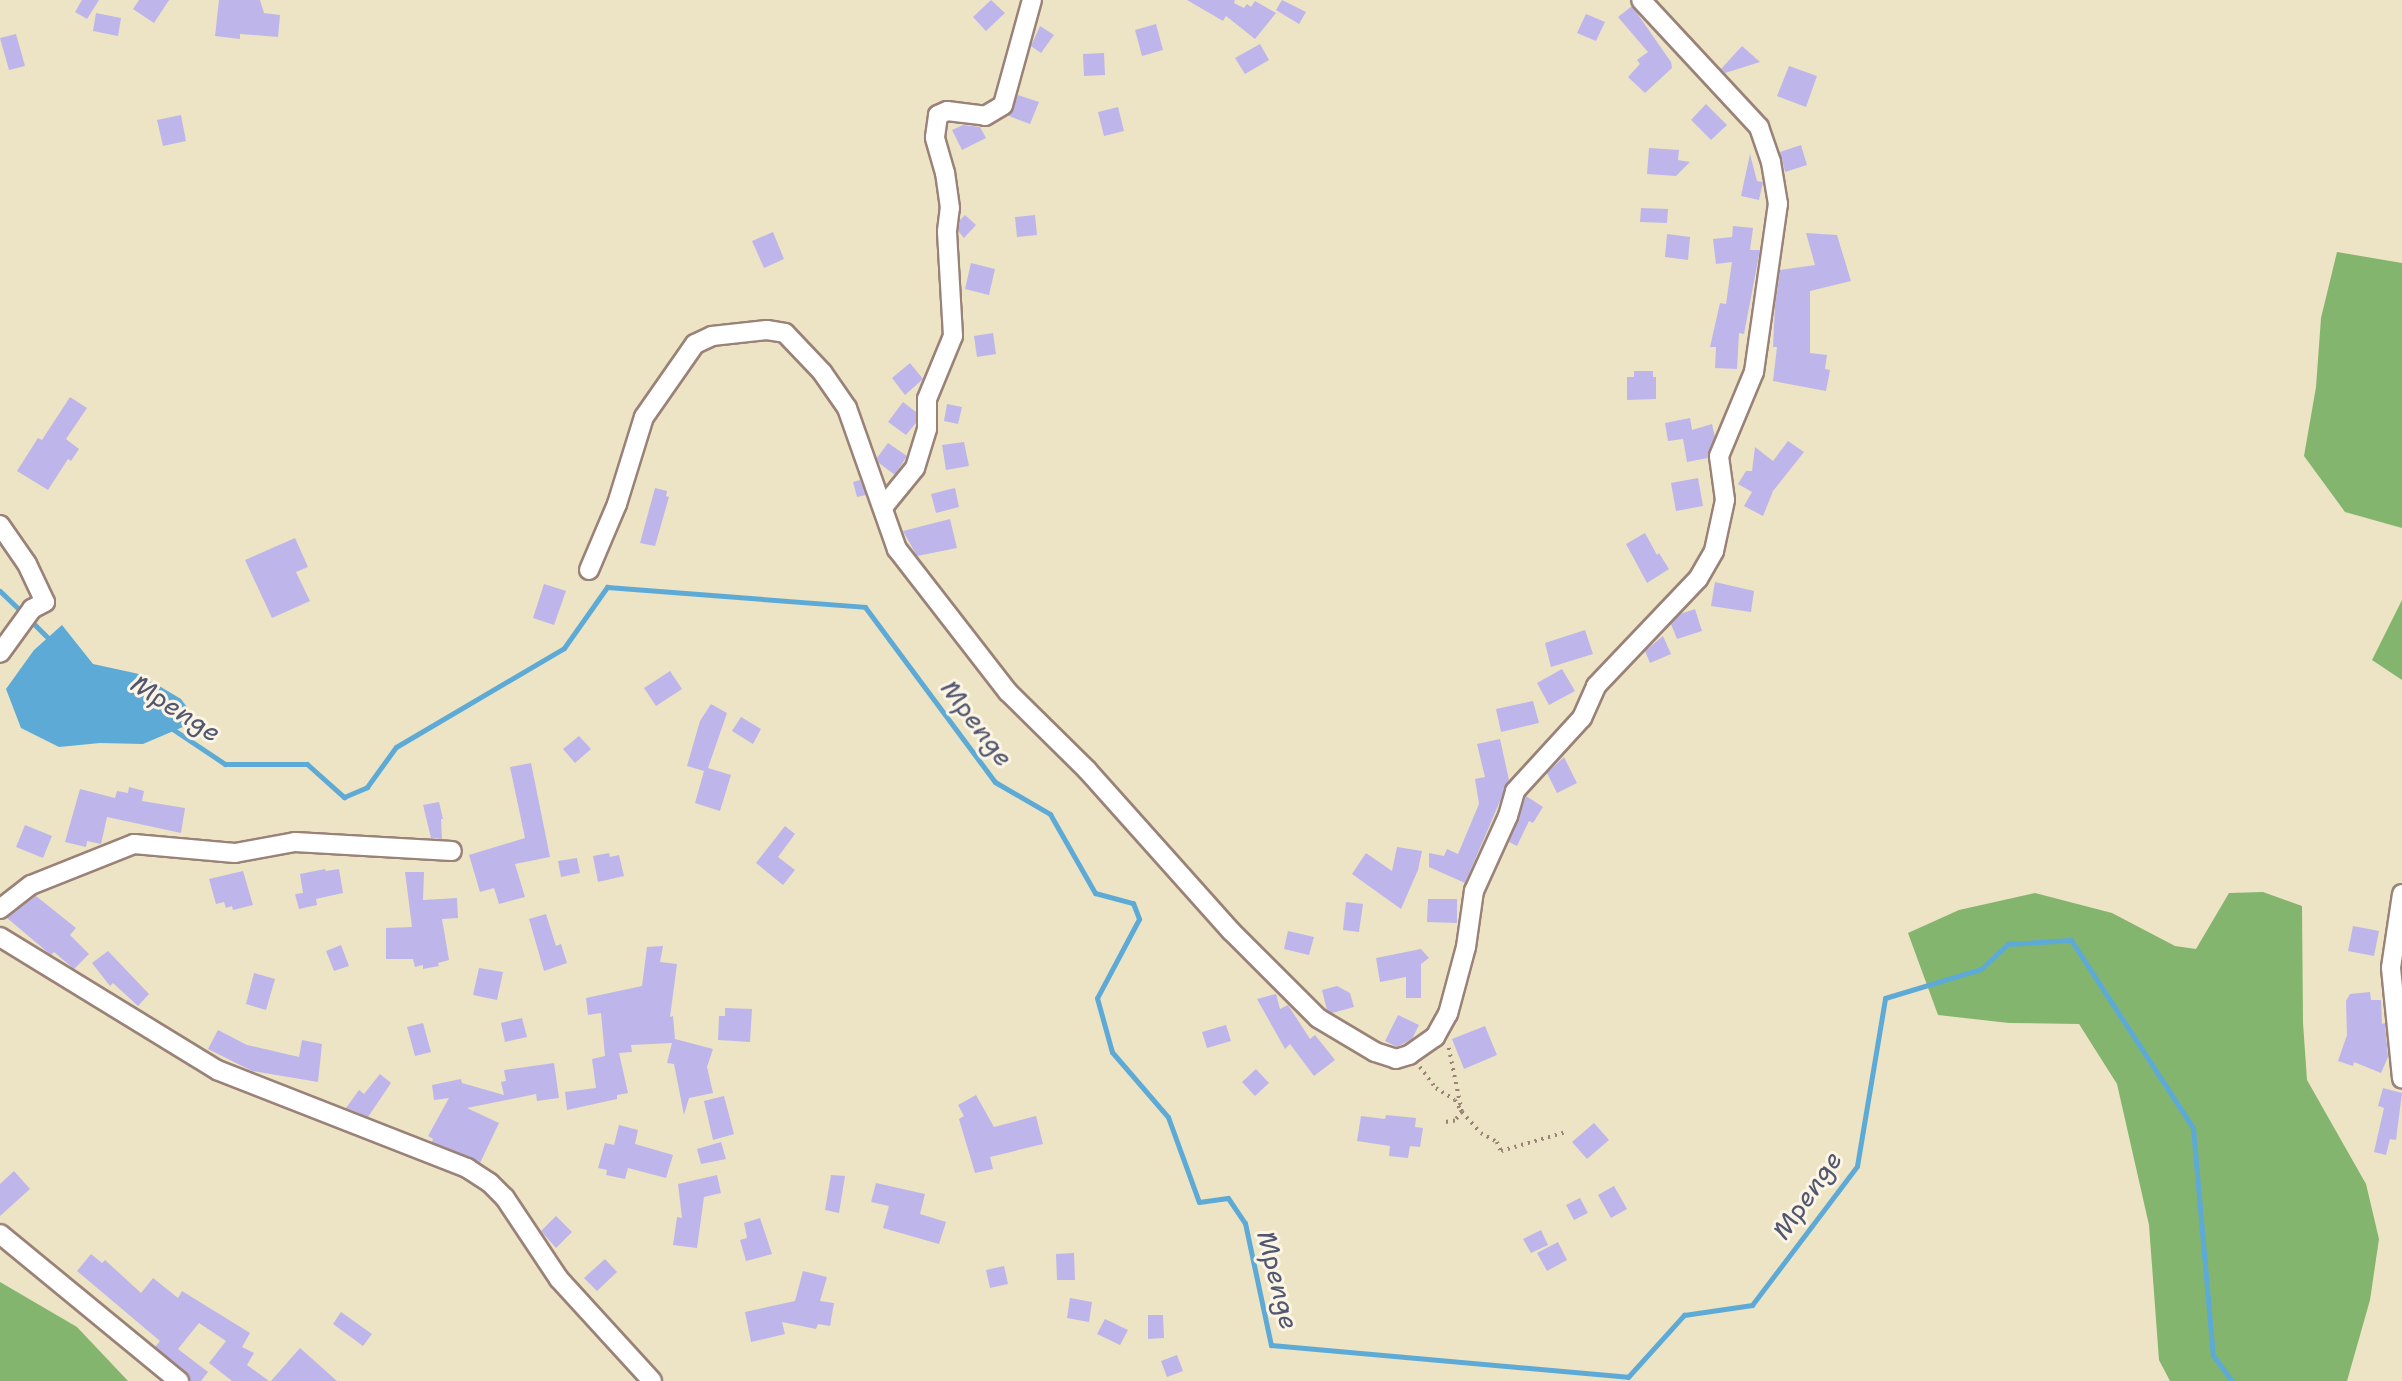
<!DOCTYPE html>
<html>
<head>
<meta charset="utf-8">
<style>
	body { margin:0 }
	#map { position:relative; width:2402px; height:1381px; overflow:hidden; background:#ece4c4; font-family:"Shantell Sans",sans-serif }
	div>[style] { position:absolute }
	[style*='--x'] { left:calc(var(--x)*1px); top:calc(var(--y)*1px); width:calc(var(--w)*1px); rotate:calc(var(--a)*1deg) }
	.forest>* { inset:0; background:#83b56e }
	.water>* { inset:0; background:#5eaad7 }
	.stream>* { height:5px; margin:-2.5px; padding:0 2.5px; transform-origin:2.5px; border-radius:2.5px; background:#5eaad7 }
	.building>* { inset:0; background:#beb6ea }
	.path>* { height:3.5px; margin-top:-1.75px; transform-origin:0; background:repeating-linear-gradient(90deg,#9b8278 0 2px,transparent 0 7px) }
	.roads { filter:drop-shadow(2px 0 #9b8278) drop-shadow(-2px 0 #9b8278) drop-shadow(0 2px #9b8278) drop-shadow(0 -2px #9b8278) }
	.minor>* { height:18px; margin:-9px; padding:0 9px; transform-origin:9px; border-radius:9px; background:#fff }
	span { translate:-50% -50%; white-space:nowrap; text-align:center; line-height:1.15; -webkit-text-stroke:6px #fcf5e5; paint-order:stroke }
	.water-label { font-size:26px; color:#525770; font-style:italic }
</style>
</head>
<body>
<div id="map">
	<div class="forest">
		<i style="clip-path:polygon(2337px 252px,2402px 263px,2402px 528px,2345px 512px,2304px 456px,2316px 387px,2321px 318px)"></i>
		<i style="clip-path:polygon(2402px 600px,2402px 680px,2372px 660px)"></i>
		<i style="clip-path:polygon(2263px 892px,2302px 906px,2303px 1023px,2307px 1080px,2366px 1184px,2379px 1239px,2370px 1300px,2347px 1381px,2170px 1381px,2159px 1360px,2149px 1225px,2117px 1084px,2079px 1024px,2009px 1023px,1938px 1015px,1908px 933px,1959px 910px,2035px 893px,2112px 913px,2175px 946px,2196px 949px,2229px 893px)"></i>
		<i style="clip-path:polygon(0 1282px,77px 1327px,128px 1381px,0 1381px)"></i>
	</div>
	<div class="water">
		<i style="clip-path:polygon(62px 625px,93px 664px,139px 674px,181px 699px,197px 721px,143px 744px,100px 743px,59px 747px,21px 728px,6px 689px,34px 650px)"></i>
	</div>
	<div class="stream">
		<i style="--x:0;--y:591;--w:32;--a:44"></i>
		<i style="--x:30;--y:620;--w:33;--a:45"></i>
		<i style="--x:171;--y:728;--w:65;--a:33.7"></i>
		<i style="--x:225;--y:764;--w:82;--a:0"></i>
		<i style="--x:307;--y:764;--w:50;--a:41.7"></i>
		<i style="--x:344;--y:797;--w:25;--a:-23"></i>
		<i style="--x:367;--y:787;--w:49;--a:-54.1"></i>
		<i style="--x:396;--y:747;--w:195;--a:-30.5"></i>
		<i style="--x:564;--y:648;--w:75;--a:-54.8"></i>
		<i style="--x:607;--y:587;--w:259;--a:4.4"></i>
		<i style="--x:865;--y:607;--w:218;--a:53.4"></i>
		<i style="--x:995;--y:782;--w:64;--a:30.2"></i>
		<i style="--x:1050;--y:814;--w:91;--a:60.3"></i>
		<i style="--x:1095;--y:893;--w:39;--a:15"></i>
		<i style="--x:1133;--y:903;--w:17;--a:69"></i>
		<i style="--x:1139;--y:919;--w:89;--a:118"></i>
		<i style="--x:1097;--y:998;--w:56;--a:74.5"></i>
		<i style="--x:1112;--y:1052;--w:86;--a:49.3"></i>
		<i style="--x:1168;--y:1117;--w:90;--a:70"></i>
		<i style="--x:1199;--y:1202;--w:29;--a:-8"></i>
		<i style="--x:1228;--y:1198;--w:30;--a:56"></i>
		<i style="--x:1245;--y:1223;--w:125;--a:78"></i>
		<i style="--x:1271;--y:1345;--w:358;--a:5.1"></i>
		<i style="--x:1628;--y:1377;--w:84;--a:-47.9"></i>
		<i style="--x:1684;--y:1315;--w:69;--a:-8.4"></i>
		<i style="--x:1752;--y:1305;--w:174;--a:-52.9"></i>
		<i style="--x:1857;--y:1166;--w:170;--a:-80.5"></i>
		<i style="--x:1885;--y:998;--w:100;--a:-16.8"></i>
		<i style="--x:1981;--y:969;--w:37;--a:-43"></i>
		<i style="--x:2008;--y:944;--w:63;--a:-3.6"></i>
		<i style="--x:2071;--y:940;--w:224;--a:57"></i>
		<i style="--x:2193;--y:1128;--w:228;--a:85"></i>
		<i style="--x:2213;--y:1355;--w:32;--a:54"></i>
	</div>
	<div class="building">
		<i style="clip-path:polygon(82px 0,99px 0,87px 19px,75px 12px)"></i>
		<i style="clip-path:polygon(139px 0,169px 0,154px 23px,133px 9px)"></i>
		<i style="clip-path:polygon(219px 0,260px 0,264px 13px,280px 15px,278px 37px,240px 34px,240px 39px,215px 36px)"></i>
		<i style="clip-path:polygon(991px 0,1005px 13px,986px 31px,973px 17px)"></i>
		<i style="clip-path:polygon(1187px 0,1235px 0,1234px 3px,1244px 8px,1247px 4px,1251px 7px,1255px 1px,1276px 13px,1255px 39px,1226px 16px,1223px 21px)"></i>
		<i style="clip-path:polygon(1282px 0,1306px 12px,1299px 24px,1276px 10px)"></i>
		<i style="clip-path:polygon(1632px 6px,1671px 62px,1672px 68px,1645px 93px,1628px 77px,1640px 64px,1637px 60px,1648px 52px,1618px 17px)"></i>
		<i style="clip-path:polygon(96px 13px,121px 18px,118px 36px,93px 31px)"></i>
		<i style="clip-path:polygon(1586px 14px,1605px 22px,1596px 41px,1577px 33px)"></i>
		<i style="clip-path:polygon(1156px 24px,1163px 50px,1142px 56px,1135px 30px)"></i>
		<i style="clip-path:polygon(1040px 26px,1054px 35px,1041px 53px,1031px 46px)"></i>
		<i style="clip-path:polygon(16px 34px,25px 66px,9px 70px,0 38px)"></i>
		<i style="clip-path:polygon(1260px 44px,1269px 60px,1245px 74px,1235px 58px)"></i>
		<i style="clip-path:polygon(1742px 46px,1760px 62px,1725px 73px,1721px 69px)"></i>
		<i style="clip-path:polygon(1104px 53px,1105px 75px,1084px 76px,1083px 54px)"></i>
		<i style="clip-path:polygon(1789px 66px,1817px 76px,1806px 107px,1777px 96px)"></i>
		<i style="clip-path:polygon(1018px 95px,1039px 102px,1030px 124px,1009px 116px)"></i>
		<i style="clip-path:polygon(1706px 104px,1727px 125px,1711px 140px,1691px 120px)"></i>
		<i style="clip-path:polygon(1118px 107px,1124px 131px,1104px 136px,1098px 112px)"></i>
		<i style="clip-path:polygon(181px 115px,186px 141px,163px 146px,157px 120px)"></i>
		<i style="clip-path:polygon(963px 125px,980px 127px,986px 138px,962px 150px,952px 130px)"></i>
		<i style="clip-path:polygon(1801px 145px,1807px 165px,1785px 172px,1780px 152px)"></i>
		<i style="clip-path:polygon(1649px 148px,1679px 150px,1678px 160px,1690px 162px,1676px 176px,1647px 174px)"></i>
		<i style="clip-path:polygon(1750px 154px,1757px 181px,1763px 182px,1759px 200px,1741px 196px)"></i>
		<i style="clip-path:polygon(1641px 208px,1668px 209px,1667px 223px,1640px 222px)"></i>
		<i style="clip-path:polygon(965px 215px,976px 225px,964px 238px,958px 231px,960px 220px)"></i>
		<i style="clip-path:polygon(1035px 215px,1037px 235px,1017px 237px,1015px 217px)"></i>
		<i style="clip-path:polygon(1733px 226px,1753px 228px,1750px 250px,1760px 250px,1744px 334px,1739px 333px,1737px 369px,1715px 368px,1716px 347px,1710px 347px,1720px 303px,1726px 304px,1732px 262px,1716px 264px,1713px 239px,1732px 237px)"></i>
		<i style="clip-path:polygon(773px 232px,784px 259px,764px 268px,752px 241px)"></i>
		<i style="clip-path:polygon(1806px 233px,1837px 235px,1851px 281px,1810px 291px,1810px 353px,1827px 355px,1825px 369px,1830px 370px,1826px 391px,1773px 381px,1777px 347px,1773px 347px,1775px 305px,1780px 270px,1815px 265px)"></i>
		<i style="clip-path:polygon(1667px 234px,1690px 237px,1688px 260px,1665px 257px)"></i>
		<i style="clip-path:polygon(971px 263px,995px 269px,989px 295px,965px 289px)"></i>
		<i style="clip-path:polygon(993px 333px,996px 354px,977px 357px,974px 336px)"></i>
		<i style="clip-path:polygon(910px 363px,923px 379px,905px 395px,892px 378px)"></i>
		<i style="clip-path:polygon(1634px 371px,1653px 371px,1653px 377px,1656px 377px,1656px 399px,1627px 400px,1627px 377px,1634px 377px)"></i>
		<i style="clip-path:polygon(70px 397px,87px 408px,66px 439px,79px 449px,71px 461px,68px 459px,48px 490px,17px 471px,38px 438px,42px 440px)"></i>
		<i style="clip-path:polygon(903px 402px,916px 412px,916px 423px,906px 435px,888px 422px)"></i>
		<i style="clip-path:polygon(947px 404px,962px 407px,958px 424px,944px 421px)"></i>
		<i style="clip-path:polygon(1690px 418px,1692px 430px,1712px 424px,1715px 437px,1708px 458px,1687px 462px,1683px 439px,1668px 441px,1665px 423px)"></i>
		<i style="clip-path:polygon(1788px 441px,1804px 452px,1773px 491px,1763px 516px,1744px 506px,1752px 492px,1738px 484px,1746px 471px,1752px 471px,1755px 447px,1773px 461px)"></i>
		<i style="clip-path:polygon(964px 442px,969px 466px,946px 470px,942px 445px)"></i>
		<i style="clip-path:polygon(888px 443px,907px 456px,895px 475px,879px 463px,877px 458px)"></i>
		<i style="clip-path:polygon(1698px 478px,1703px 506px,1676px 511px,1671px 483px)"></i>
		<i style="clip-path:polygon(860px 480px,866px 495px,857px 497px,853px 482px)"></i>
		<i style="clip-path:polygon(655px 488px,667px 491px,666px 496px,669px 497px,655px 546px,640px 543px)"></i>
		<i style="clip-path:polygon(955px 488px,959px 507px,936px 513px,931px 494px)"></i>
		<i style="clip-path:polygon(950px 519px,957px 548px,917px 556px,903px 531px)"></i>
		<i style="clip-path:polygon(1645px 533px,1657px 555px,1659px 553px,1669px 569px,1647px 583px,1626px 544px)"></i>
		<i style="clip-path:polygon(295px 538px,308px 567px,296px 572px,310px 601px,272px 618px,245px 560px)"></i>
		<i style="clip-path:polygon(1715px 582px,1754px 591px,1751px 612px,1711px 606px)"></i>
		<i style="clip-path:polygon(544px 584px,566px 591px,554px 625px,533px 618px)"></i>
		<i style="clip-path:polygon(1695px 609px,1702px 631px,1677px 639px,1671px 624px,1680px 614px)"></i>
		<i style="clip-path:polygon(1585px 630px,1593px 654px,1551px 667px,1545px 643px)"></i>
		<i style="clip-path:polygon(1663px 636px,1671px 654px,1650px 663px,1645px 651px)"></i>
		<i style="clip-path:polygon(1562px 669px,1575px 691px,1549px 705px,1537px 683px)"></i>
		<i style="clip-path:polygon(670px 671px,682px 689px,656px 706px,644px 688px)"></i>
		<i style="clip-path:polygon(1533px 701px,1539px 723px,1501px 732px,1496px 709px)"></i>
		<i style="clip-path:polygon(711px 704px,727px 713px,708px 768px,731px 775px,720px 811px,695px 803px,704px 771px,687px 766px,700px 721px)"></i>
		<i style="clip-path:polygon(741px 717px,761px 729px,753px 744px,732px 731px)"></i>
		<i style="clip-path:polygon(579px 736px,591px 749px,575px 763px,563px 749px)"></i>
		<i style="clip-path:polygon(1500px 739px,1509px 780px,1465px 883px,1429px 867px,1429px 853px,1444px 856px,1447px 849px,1458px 854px,1479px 804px,1475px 779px,1485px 777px,1477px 744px)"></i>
		<i style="clip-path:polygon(1564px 757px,1577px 783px,1557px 793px,1547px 773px)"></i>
		<i style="clip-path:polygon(531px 763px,550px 857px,515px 864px,525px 897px,499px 904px,494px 888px,480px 892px,469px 855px,525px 838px,510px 767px)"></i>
		<i style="clip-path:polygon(129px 787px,144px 791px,142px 801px,185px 808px,181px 833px,107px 817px,101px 844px,87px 841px,86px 847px,65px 842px,80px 789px,115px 798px,117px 791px,128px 793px)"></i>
		<i style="clip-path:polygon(1526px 796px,1543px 807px,1533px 823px,1529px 821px,1517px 846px,1509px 842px)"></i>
		<i style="clip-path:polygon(439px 802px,443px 819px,441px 819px,442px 839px,431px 838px,423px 805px)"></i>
		<i style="clip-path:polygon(25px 825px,52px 836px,43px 858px,16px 847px)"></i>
		<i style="clip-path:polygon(785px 826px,795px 834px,778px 857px,795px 870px,783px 885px,756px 863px)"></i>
		<i style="clip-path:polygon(1397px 847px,1422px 851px,1418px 870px,1401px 909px,1352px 874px,1366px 853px,1392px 871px)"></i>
		<i style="clip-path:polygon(609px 853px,610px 857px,619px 855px,624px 876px,598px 882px,593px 856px)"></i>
		<i style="clip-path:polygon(577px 858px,580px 873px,561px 877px,558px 861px)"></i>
		<i style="clip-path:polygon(325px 869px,326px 871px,339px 869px,343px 893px,316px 899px,317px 905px,299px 909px,295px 894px,303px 893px,300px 874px)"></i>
		<i style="clip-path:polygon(243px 871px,253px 905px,233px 910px,232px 906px,226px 908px,224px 902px,216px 904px,209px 879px)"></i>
		<i style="clip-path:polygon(405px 872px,424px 872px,423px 900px,457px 898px,458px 918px,442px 919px,449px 960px,438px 963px,439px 966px,423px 969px,423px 965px,415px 967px,413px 959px,386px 959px,386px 928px,412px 927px)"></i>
		<i style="clip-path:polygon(36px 896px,76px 928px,70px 935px,89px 954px,74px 969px,54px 952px,51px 955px,7px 918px)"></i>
		<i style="clip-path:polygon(1428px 899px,1457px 899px,1457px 923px,1427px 922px)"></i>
		<i style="clip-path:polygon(1346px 902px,1363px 904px,1359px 932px,1343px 930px)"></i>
		<i style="clip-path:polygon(546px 914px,556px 946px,561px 944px,567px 963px,544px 971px,529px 919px)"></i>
		<i style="clip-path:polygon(2353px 926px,2379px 931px,2374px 956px,2348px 951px)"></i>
		<i style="clip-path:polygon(1288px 931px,1314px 937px,1309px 955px,1284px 949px)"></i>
		<i style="clip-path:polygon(341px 945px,349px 966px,334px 971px,326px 951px)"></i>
		<i style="clip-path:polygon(663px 946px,660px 962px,677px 964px,670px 1017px,673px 1016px,675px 1039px,713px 1049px,707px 1067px,713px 1093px,689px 1098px,684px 1115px,674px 1064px,667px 1063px,672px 1043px,631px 1045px,632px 1052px,619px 1053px,628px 1093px,617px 1095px,617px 1099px,567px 1110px,565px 1092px,596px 1088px,592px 1059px,605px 1056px,601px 1013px,588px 1015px,586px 998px,642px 986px,647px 947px)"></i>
		<i style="clip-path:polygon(1421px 949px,1429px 958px,1421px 964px,1421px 998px,1406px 998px,1406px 977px,1380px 982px,1376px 958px)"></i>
		<i style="clip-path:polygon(108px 951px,149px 994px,138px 1006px,113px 983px,110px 986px,92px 963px)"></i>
		<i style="clip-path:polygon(479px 968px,503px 972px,497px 1000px,473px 995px)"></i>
		<i style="clip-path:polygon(254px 973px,275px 979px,266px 1010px,246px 1004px)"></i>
		<i style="clip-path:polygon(1337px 986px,1350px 993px,1354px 1007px,1332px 1013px,1327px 1010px,1322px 990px)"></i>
		<i style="clip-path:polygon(2370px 992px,2371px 1000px,2381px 1000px,2382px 1024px,2385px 1023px,2388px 1057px,2381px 1073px,2354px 1062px,2353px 1066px,2338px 1061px,2347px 1035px,2346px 1001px,2350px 994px)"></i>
		<i style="clip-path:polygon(1276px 994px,1280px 1009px,1288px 1005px,1310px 1039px,1315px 1035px,1335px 1060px,1314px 1076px,1290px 1044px,1285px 1049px,1257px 999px)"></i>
		<i style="clip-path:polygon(725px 1008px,752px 1009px,750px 1042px,718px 1040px,719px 1016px,725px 1016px)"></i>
		<i style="clip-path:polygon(1398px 1015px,1419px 1025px,1412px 1039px,1397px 1047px,1385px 1041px)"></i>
		<i style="clip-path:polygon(522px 1018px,527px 1037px,505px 1042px,501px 1023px)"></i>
		<i style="clip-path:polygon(423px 1023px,431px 1052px,415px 1056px,407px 1027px)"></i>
		<i style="clip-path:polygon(1226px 1025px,1231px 1041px,1207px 1048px,1202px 1032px)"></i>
		<i style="clip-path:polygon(1485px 1026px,1497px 1055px,1464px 1069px,1452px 1039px)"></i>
		<i style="clip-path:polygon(218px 1030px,247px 1045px,299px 1057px,302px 1040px,322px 1044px,318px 1082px,252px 1071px,208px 1049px)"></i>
		<i style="clip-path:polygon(554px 1063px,559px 1098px,537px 1101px,536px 1094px,467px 1108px,499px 1123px,480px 1163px,432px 1142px,433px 1139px,428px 1136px,449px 1098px,434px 1100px,432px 1085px,461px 1079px,462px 1083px,504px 1095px,501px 1082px,506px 1081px,504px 1070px)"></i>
		<i style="clip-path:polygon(1256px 1069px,1269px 1083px,1255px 1096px,1242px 1082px)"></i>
		<i style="clip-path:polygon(380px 1074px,391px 1083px,368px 1117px,346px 1108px,359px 1090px,364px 1094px)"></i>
		<i style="clip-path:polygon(2383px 1088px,2402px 1093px,2396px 1140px,2390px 1139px,2386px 1155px,2374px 1152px,2384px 1108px,2378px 1106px)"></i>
		<i style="clip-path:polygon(976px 1095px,994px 1127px,1036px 1116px,1043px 1144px,990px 1157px,993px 1169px,975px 1173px,959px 1119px,964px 1116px,958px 1105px)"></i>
		<i style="clip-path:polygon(724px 1096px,734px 1134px,713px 1140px,704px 1101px)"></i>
		<i style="clip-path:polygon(1386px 1115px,1416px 1118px,1415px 1127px,1423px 1128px,1420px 1147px,1410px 1146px,1408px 1158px,1389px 1156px,1390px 1146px,1357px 1141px,1361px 1116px,1385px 1119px)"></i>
		<i style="clip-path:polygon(1594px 1123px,1609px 1140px,1587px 1159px,1572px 1142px)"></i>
		<i style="clip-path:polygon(619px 1125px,638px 1130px,635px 1144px,673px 1155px,666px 1178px,628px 1168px,625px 1179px,606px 1175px,607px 1170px,598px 1168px,605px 1143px,614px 1145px)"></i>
		<i style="clip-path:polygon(721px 1142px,726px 1159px,701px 1164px,697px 1149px)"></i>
		<i style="clip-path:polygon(14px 1171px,30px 1189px,0 1216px,0 1184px)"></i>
		<i style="clip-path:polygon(717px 1175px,721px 1193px,704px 1197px,697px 1248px,673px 1245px,677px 1217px,682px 1218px,678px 1184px)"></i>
		<i style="clip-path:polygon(831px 1175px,845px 1176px,839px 1213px,825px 1210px)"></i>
		<i style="clip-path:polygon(876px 1183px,925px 1194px,920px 1214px,946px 1222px,939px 1244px,883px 1228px,889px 1206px,871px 1202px)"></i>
		<i style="clip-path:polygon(1614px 1186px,1627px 1209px,1611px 1218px,1598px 1195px)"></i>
		<i style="clip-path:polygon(1580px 1198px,1588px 1213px,1574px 1220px,1566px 1205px)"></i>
		<i style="clip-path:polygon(556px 1216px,572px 1232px,556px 1248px,541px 1231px)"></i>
		<i style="clip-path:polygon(760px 1218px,772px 1254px,746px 1261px,740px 1240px,747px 1238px,744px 1223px)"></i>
		<i style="clip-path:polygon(1541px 1230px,1548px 1245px,1531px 1253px,1523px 1239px)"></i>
		<i style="clip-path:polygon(1558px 1242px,1567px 1260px,1547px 1271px,1537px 1253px)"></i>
		<i style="clip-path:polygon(1074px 1253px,1075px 1280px,1057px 1280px,1056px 1254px)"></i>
		<i style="clip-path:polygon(91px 1254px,102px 1263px,105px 1260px,141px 1293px,153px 1278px,178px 1298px,182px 1291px,250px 1333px,242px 1347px,254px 1353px,247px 1365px,269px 1381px,232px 1381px,209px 1363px,226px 1341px,199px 1323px,178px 1349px,208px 1372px,201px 1381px,190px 1381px,186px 1372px,155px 1347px,160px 1341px,77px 1271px)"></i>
		<i style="clip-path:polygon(605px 1259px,617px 1272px,597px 1291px,584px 1278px)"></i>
		<i style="clip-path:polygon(1004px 1266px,1008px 1284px,990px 1288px,986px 1270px)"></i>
		<i style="clip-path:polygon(803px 1271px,827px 1277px,820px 1301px,834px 1303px,830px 1326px,818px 1324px,816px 1329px,782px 1322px,785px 1334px,751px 1342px,745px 1312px,795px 1301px)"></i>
		<i style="clip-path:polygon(1070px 1298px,1092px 1302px,1089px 1322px,1067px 1318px)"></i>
		<i style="clip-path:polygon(341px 1312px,372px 1334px,363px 1346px,333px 1324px)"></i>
		<i style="clip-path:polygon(1148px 1315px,1163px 1315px,1164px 1338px,1148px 1339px)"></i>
		<i style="clip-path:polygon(1105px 1319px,1128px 1330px,1120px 1345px,1097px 1334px)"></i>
		<i style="clip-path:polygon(300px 1348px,337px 1381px,271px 1381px)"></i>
		<i style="clip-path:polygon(1177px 1355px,1183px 1371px,1167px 1377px,1161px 1361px)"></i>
	</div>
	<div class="path">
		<i style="--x:1449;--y:1048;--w:65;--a:78.5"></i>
		<i style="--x:1462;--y:1112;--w:28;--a:48"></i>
		<i style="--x:1481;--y:1133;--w:18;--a:29"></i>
		<i style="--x:1497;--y:1142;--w:10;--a:66"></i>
		<i style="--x:1501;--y:1151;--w:68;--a:-16.3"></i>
		<i style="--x:1420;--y:1067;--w:26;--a:53"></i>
		<i style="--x:1436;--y:1088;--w:22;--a:32"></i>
		<i style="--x:1455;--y:1100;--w:14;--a:60"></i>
		<i style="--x:1462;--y:1112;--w:11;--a:128"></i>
		<i style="--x:1455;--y:1121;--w:13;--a:171"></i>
	</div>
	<div class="roads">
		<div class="minor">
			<i style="--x:884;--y:506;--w:49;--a:-50.8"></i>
			<i style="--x:915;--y:468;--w:41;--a:-72.9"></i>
			<i style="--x:927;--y:429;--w:30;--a:-90"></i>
			<i style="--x:927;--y:399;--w:68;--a:-67.6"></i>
			<i style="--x:953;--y:336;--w:105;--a:-93.3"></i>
			<i style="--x:947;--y:231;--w:23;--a:-83"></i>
			<i style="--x:950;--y:208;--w:35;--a:-98"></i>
			<i style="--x:945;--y:173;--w:37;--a:-106"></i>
			<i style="--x:935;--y:137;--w:22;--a:-82"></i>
			<i style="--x:938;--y:115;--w:10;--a:-24"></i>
			<i style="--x:947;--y:111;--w:38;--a:7"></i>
			<i style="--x:985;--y:116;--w:21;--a:-31"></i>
			<i style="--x:1003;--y:105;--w:109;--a:-74.6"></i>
			<i style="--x:0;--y:525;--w:47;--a:55.3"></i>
			<i style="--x:27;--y:564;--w:42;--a:64.7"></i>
			<i style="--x:45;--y:602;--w:15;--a:152"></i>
			<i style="--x:32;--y:609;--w:54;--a:126"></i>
			<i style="--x:589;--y:570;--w:72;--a:-67"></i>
			<i style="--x:617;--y:504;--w:91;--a:-72.8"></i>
			<i style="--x:644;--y:417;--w:89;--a:-55.1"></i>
			<i style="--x:695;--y:344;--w:19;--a:-25"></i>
			<i style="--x:712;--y:336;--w:55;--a:-6.2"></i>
			<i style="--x:767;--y:330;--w:18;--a:9"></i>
			<i style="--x:785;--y:333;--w:54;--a:46.5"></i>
			<i style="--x:822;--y:372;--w:44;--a:55.2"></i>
			<i style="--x:847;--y:408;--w:150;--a:70.5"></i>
			<i style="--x:897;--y:549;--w:181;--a:52.2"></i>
			<i style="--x:1008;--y:692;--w:111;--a:44.6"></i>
			<i style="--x:1087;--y:770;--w:216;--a:48.2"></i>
			<i style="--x:1231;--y:931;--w:123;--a:45"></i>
			<i style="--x:1318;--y:1018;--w:66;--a:30.8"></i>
			<i style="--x:1375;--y:1052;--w:22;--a:18"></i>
			<i style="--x:1396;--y:1059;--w:14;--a:-17"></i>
			<i style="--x:1409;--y:1055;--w:32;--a:-35"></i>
			<i style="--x:1435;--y:1037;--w:26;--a:-61"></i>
			<i style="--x:1448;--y:1014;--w:69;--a:-75"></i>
			<i style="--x:1466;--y:947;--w:57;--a:-81.9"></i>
			<i style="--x:1474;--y:891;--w:82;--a:-65.6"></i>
			<i style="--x:1508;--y:816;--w:26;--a:-74"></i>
			<i style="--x:1515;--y:791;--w:99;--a:-47.5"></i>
			<i style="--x:1582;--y:718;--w:35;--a:-66"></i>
			<i style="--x:1596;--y:686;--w:148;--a:-46.4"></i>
			<i style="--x:1698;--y:579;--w:32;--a:-60"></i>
			<i style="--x:1714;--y:551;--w:52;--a:-77.8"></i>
			<i style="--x:1725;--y:500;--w:44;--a:-97.8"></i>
			<i style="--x:1719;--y:456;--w:91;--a:-67.4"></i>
			<i style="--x:1754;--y:372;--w:170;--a:-81.9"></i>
			<i style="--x:1778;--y:204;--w:43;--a:-99.5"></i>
			<i style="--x:1771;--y:162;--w:37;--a:-109"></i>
			<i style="--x:1759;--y:127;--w:173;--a:-132.9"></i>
			<i style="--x:2402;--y:894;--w:75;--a:98.5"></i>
			<i style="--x:2391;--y:968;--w:111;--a:84.3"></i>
			<i style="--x:0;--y:909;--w:39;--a:-38"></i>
			<i style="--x:31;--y:885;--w:111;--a:-21.7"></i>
			<i style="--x:134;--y:844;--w:101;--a:5.1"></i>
			<i style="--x:235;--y:853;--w:61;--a:-10.4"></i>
			<i style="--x:295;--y:842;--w:157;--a:3.3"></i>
			<i style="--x:0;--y:937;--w:255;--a:31.5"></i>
			<i style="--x:217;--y:1070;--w:269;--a:21.4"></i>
			<i style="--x:467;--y:1168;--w:27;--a:33"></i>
			<i style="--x:490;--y:1183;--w:21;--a:45"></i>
			<i style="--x:505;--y:1198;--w:97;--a:56.3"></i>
			<i style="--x:559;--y:1279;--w:138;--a:47.6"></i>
			<i style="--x:0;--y:1234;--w:232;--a:39.4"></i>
		</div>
	</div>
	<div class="water-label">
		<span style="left:176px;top:708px;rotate:33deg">Mpenge</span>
		<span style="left:977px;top:723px;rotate:53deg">Mpenge</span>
		<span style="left:1807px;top:1195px;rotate:-55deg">Mpenge</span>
		<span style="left:1278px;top:1280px;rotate:76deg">Mpenge</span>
	</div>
</div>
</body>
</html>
